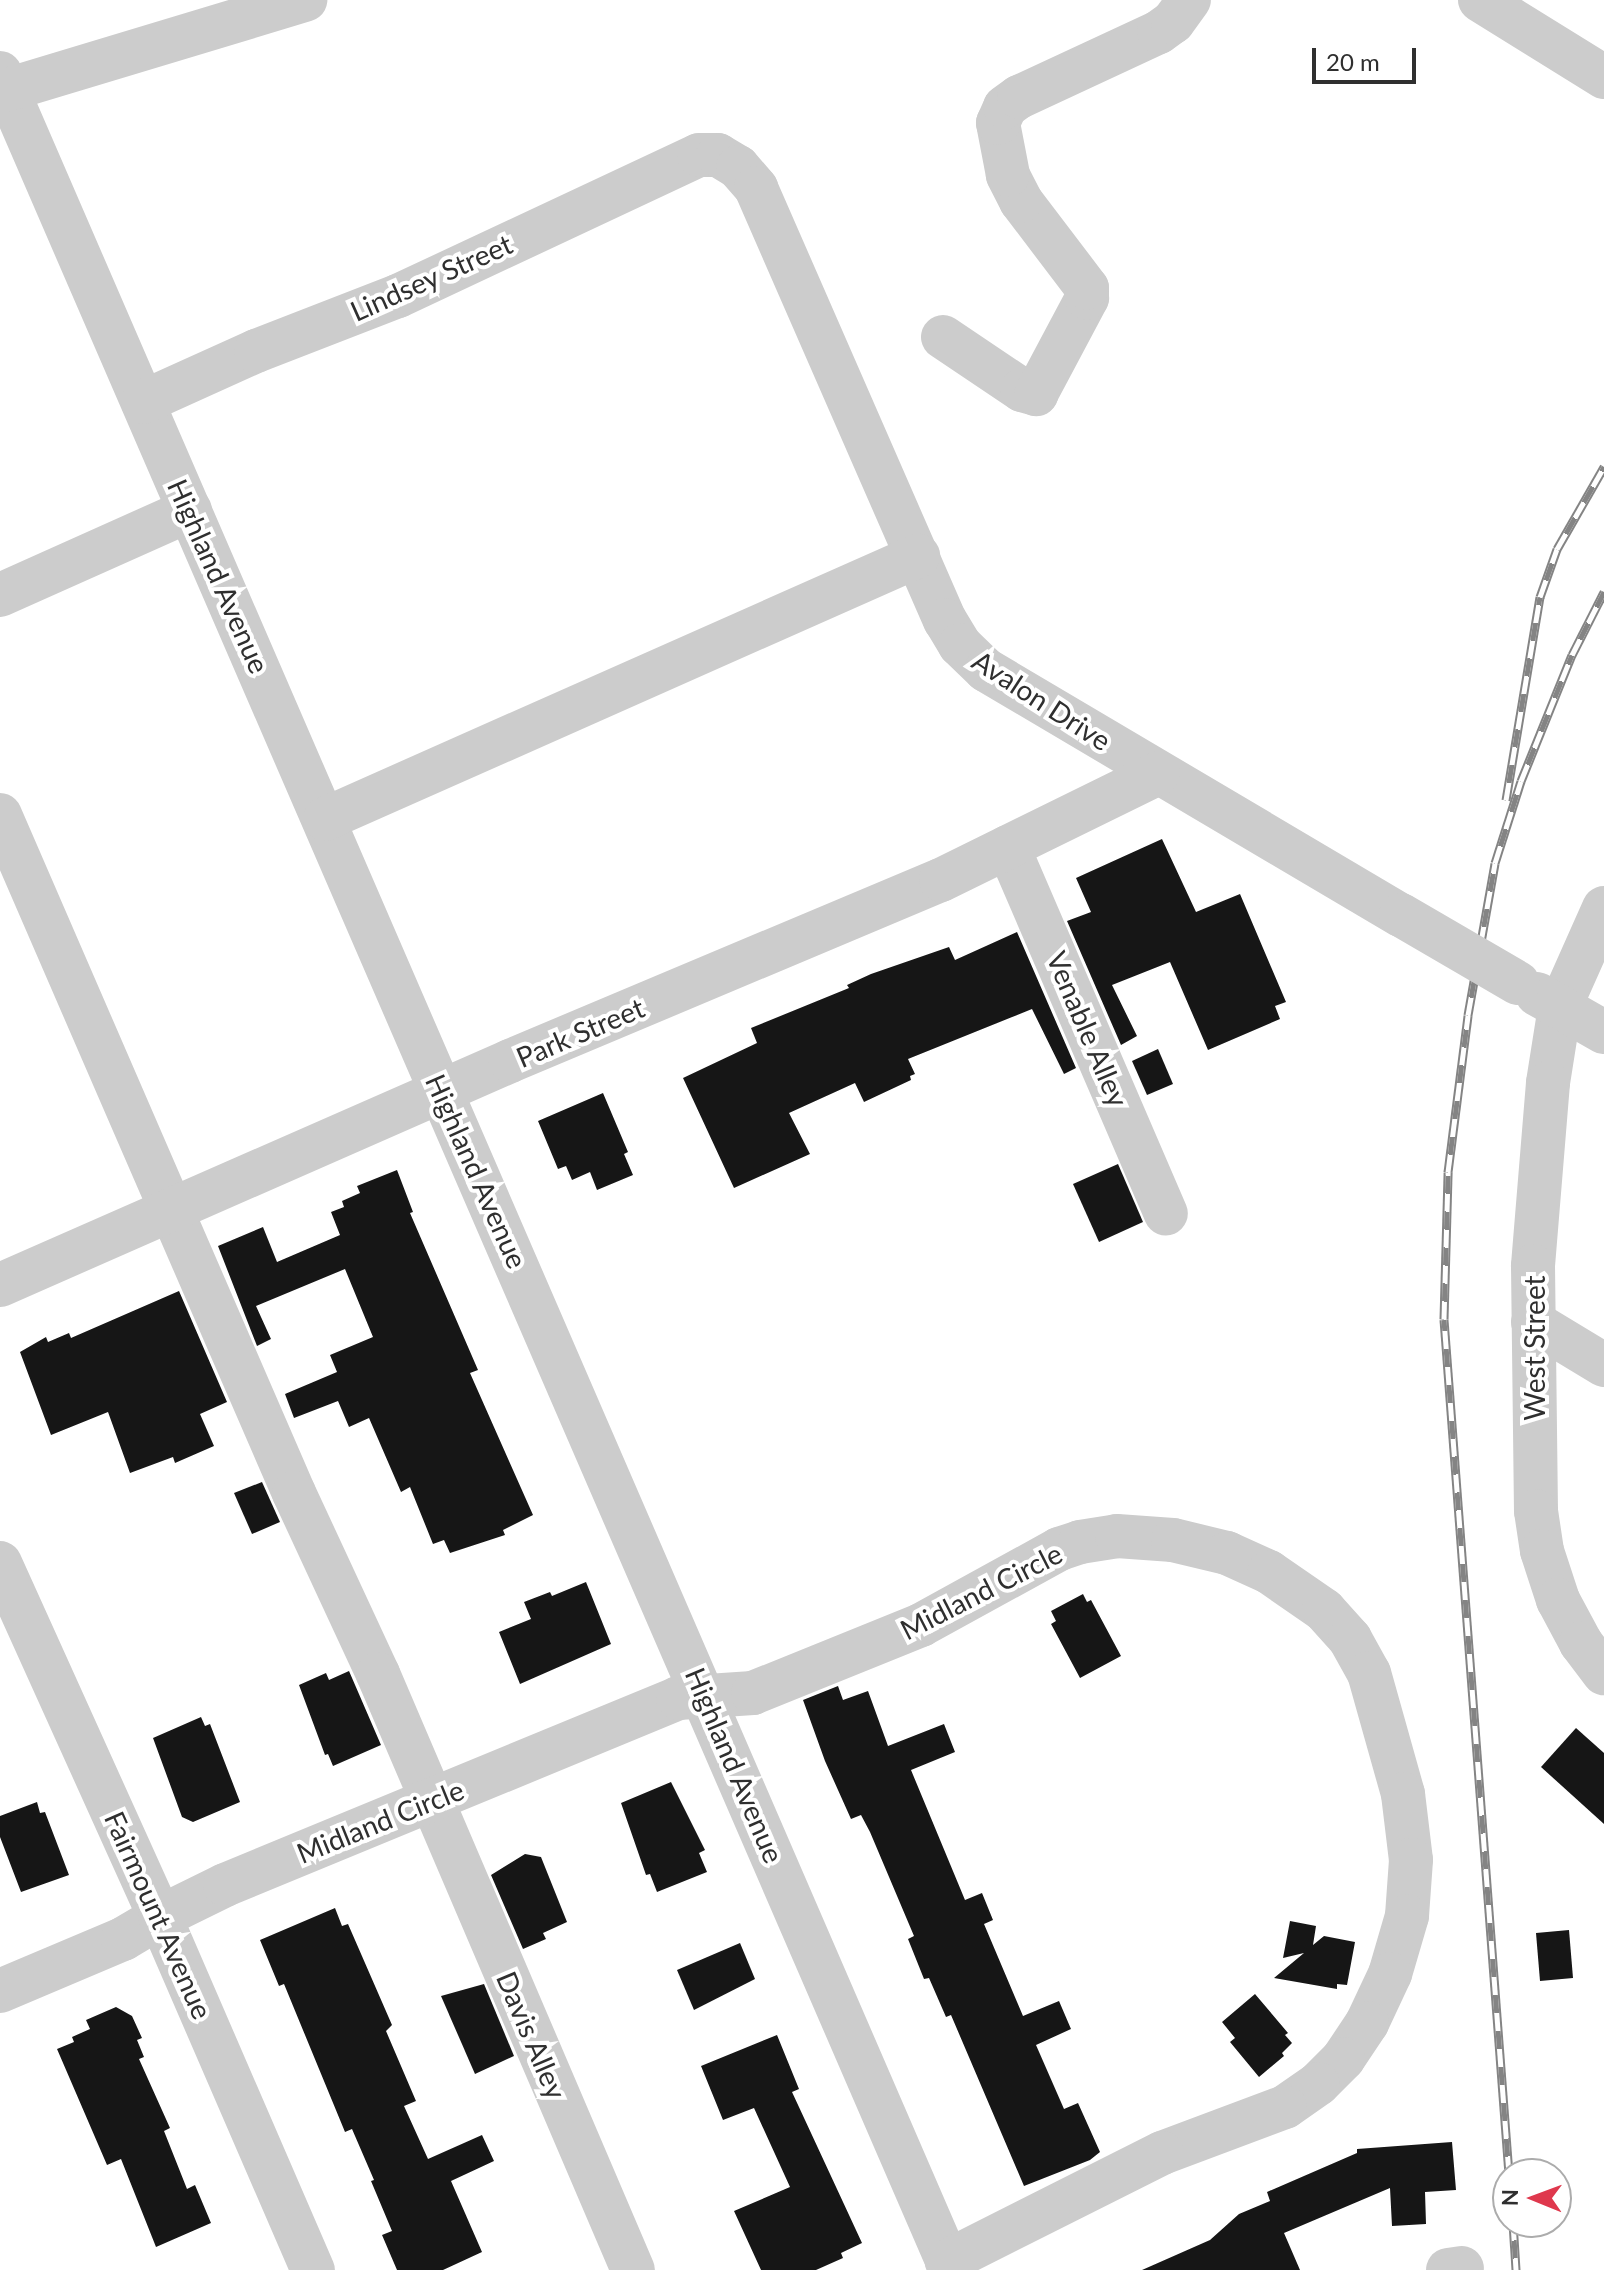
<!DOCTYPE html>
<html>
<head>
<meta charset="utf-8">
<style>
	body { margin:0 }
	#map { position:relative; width:1604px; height:2270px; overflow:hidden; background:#fff; font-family:Lato,sans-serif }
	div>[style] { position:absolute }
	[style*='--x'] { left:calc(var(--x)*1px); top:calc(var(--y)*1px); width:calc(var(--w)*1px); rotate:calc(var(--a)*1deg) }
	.building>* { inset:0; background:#161616 }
	.minor>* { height:44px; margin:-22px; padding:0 22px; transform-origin:22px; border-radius:22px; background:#ccc }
	.rail>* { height:9px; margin-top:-4.5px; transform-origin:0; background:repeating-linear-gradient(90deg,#fff 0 18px,#848484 0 36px); box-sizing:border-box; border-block:2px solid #848484 }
	.minor-bridge>* { height:44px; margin:-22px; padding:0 22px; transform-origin:22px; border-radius:22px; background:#ccc }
	span { translate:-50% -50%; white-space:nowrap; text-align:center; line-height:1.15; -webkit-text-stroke:8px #fff; paint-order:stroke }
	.street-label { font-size:28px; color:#2f2f2f }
	.north { position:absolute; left:1492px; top:2158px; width:80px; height:80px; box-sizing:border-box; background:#fff; border:2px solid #acacac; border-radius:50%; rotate:271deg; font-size:22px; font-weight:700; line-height:32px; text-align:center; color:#2f2f2f }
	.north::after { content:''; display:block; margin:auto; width:28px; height:36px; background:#df384d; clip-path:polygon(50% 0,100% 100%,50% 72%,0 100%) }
	.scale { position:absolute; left:1312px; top:48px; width:104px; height:36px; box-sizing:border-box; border:4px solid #2f2f2f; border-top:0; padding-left:10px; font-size:24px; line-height:28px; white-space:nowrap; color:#2f2f2f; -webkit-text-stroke:6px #fff; paint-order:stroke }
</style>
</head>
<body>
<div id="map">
	<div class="building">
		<i style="clip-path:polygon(1162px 839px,1196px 912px,1240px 894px,1286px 1002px,1275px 1006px,1280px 1019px,1208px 1050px,1170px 962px,1112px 985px,1137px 1036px,1121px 1045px,1067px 921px,1091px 912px,1076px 878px)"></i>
		<i style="clip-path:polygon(1017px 932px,1076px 1068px,1064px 1074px,1032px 1009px,908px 1059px,915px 1074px,910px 1076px,911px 1080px,864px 1102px,855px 1083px,789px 1113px,810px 1154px,734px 1188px,683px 1078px,757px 1043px,751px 1028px,849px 988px,847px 985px,871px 974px,949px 947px,955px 960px)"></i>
		<i style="clip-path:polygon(1158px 1049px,1173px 1084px,1147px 1095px,1132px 1061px)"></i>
		<i style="clip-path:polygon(603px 1093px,628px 1152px,624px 1154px,633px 1175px,597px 1190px,590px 1172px,572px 1180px,566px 1166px,558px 1169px,538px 1121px)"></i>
		<i style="clip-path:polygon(1118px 1164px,1143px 1222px,1099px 1242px,1073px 1184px)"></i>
		<i style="clip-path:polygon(397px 1170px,413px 1212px,410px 1213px,478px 1370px,470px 1373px,533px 1515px,503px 1530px,505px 1535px,450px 1553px,444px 1540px,433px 1544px,410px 1487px,401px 1492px,369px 1418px,349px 1427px,338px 1401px,294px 1418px,285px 1394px,337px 1372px,330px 1355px,373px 1337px,345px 1269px,256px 1306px,271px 1339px,257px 1346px,218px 1246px,263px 1227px,277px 1262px,340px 1235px,331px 1212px,344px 1207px,342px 1201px,360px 1193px,357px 1186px)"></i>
		<i style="clip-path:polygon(179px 1291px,227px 1402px,200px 1414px,214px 1446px,175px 1463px,173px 1457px,130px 1473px,108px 1412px,51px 1435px,20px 1352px,46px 1337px,48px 1342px,69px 1333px,71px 1338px)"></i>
		<i style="clip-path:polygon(262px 1482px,280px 1522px,252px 1534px,234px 1493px)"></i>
		<i style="clip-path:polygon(586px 1582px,611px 1644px,520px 1684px,499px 1632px,531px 1619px,524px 1602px,550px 1592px,552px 1596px)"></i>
		<i style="clip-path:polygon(1083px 1594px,1087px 1602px,1091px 1600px,1121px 1656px,1080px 1678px,1051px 1624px,1056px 1621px,1051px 1611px)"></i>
		<i style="clip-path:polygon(349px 1671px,381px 1745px,333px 1766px,328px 1754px,325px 1755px,299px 1685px,326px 1673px,329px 1680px)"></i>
		<i style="clip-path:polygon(838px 1686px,843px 1700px,868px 1691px,888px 1746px,944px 1724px,955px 1752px,911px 1770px,965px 1900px,982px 1893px,993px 1920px,984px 1924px,1023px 2016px,1059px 2001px,1071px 2029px,1036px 2045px,1064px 2109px,1078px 2103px,1100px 2152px,1090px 2160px,1024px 2186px,951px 2015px,946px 2017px,929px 1978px,924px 1979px,908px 1939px,914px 1936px,870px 1832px,861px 1815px,851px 1819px,825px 1761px,803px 1700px)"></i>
		<i style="clip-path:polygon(201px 1717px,205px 1726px,210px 1724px,240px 1802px,193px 1822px,182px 1817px,153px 1738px)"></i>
		<i style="clip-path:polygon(1576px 1728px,1604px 1753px,1604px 1824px,1541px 1767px)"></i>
		<i style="clip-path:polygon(671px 1782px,705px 1850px,699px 1853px,707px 1872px,657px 1892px,650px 1874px,646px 1875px,621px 1803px)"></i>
		<i style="clip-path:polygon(37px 1802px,40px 1813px,45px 1812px,69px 1875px,21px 1892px,0 1837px,0 1816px)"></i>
		<i style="clip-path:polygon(525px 1854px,541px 1857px,567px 1922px,543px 1933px,546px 1939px,523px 1949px,491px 1875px)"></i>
		<i style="clip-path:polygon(335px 1908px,342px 1926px,348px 1924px,392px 2025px,386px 2031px,416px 2101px,404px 2106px,428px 2159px,482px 2135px,494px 2161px,451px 2181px,482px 2252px,443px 2270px,397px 2270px,382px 2235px,392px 2231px,371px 2181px,374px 2180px,352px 2129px,345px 2132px,284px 1984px,279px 1986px,260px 1940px)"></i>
		<i style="clip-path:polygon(1290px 1921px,1316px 1926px,1313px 1945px,1324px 1936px,1355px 1942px,1347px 1985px,1337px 1984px,1337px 1989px,1274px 1978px,1304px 1953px,1283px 1958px)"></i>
		<i style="clip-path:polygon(1569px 1930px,1573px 1978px,1540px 1981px,1536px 1933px)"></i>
		<i style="clip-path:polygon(740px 1943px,755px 1979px,694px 2010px,677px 1970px)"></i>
		<i style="clip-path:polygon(484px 1984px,514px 2056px,475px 2074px,441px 1996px)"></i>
		<i style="clip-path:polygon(1255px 1994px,1288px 2033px,1285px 2035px,1292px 2043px,1282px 2053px,1284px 2056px,1259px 2077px,1230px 2042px,1235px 2038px,1222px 2022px)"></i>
		<i style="clip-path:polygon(116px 2007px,132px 2016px,142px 2038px,137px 2040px,144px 2057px,139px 2059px,170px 2128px,164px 2131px,187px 2189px,195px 2185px,211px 2223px,156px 2247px,121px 2159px,107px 2165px,57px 2049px,74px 2042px,72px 2037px,90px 2029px,86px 2020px)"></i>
		<i style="clip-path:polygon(777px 2035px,799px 2089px,792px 2092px,862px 2243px,841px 2253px,843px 2258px,816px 2270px,761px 2270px,734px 2211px,790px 2187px,754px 2108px,723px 2120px,701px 2066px)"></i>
		<i style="clip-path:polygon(1452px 2142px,1456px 2190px,1425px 2192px,1426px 2224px,1392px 2226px,1390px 2188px,1284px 2233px,1300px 2270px,1142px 2270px,1210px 2240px,1239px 2214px,1270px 2201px,1267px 2192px,1357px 2153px,1357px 2149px)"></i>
	</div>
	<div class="minor">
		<i style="--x:1480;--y:0;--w:146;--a:31.8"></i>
		<i style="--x:0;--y:73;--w:2394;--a:66.59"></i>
		<i style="--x:0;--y:92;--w:319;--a:-16.8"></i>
		<i style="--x:943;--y:337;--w:95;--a:33.9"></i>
		<i style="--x:1022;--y:390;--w:15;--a:16"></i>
		<i style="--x:1036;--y:394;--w:109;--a:-62"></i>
		<i style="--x:1087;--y:298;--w:10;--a:-90"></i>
		<i style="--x:1087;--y:288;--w:109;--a:-127.2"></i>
		<i style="--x:1021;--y:201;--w:29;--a:-117"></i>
		<i style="--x:1008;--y:175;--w:53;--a:-100.9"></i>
		<i style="--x:998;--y:123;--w:17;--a:-66"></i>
		<i style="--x:1005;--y:107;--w:17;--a:-36"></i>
		<i style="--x:1019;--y:97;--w:154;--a:-24.9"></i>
		<i style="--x:1159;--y:32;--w:17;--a:-36"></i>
		<i style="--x:1173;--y:22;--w:27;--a:-54"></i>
		<i style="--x:143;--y:402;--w:124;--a:-24.3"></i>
		<i style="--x:256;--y:351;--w:152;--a:-21.2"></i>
		<i style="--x:398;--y:296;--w:332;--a:-25.1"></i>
		<i style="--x:699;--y:155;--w:19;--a:0"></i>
		<i style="--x:718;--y:155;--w:23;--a:31"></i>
		<i style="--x:738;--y:167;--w:28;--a:49"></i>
		<i style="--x:756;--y:188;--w:472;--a:66.4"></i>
		<i style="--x:945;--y:620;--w:29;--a:59"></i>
		<i style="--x:960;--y:645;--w:36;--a:44"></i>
		<i style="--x:986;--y:670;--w:482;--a:30.6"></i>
		<i style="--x:0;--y:595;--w:208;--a:-24.1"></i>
		<i style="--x:0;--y:815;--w:739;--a:66.56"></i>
		<i style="--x:294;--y:1493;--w:200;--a:65.1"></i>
		<i style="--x:378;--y:1674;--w:648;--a:66.84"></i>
		<i style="--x:325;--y:819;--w:649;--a:-23.92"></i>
		<i style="--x:1008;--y:847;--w:399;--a:66.7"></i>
		<i style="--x:1604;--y:908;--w:108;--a:114"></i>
		<i style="--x:1560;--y:1007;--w:77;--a:99"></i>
		<i style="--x:1548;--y:1083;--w:184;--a:94.7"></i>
		<i style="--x:1533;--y:1266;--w:245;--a:89.3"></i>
		<i style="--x:1536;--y:1511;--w:40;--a:81.5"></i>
		<i style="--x:1542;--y:1551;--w:52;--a:71.9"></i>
		<i style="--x:1558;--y:1600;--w:49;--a:61.9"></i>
		<i style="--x:1581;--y:1643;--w:38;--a:53"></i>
		<i style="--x:1537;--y:994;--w:77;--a:29.6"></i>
		<i style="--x:0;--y:1285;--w:557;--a:-23.71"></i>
		<i style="--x:510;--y:1061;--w:467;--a:-22.8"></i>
		<i style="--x:941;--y:880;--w:242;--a:-26.2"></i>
		<i style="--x:1533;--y:1322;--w:83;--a:31.2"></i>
		<i style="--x:0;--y:1563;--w:388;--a:65.7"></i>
		<i style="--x:160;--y:1917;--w:385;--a:66.6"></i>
		<i style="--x:0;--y:1991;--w:134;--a:-22.9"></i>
		<i style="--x:123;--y:1939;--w:43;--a:-30.7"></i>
		<i style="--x:160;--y:1917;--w:72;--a:-26.2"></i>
		<i style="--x:225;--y:1885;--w:490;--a:-22.4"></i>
		<i style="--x:678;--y:1698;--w:75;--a:-3.8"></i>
		<i style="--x:753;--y:1693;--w:181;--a:-22"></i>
		<i style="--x:921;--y:1625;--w:158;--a:-28.8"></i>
		<i style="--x:1059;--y:1549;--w:22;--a:-18"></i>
		<i style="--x:1080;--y:1542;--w:37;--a:-9"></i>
		<i style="--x:1117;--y:1536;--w:56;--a:4.1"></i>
		<i style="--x:1173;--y:1540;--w:56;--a:13.5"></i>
		<i style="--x:1227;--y:1553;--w:46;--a:24.3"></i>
		<i style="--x:1269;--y:1572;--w:67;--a:34.6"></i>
		<i style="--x:1324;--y:1610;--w:39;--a:48"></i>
		<i style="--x:1350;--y:1639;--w:39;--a:61"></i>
		<i style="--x:1369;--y:1673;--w:126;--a:74.3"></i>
		<i style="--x:1403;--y:1794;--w:66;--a:83.1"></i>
		<i style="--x:1411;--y:1860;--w:56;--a:94.1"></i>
		<i style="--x:1407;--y:1916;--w:60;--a:106.3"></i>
		<i style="--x:1390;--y:1974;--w:54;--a:115.1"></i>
		<i style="--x:1367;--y:2023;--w:43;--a:123.7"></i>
		<i style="--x:1343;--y:2059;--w:35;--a:135"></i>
		<i style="--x:1318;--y:2084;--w:40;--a:145.1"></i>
		<i style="--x:1285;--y:2107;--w:131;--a:159.5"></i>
		<i style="--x:1162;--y:2153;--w:241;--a:153.3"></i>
		<i style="--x:1448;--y:2270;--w:14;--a:-8"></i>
	</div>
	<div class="rail">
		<i style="--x:1506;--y:800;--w:206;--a:-80.5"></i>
		<i style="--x:1540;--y:597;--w:51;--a:-70.5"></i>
		<i style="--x:1557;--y:549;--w:95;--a:-60.2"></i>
		<i style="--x:1509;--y:2174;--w:857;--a:-94.35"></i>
		<i style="--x:1444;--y:1319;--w:147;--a:-88.4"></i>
		<i style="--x:1448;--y:1172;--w:158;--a:-82.7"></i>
		<i style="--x:1468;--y:1015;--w:154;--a:-79.9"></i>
		<i style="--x:1495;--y:863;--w:86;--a:-72.4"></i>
		<i style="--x:1521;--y:781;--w:136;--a:-68"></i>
		<i style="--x:1572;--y:655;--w:71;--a:-63.1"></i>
		<i style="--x:1513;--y:2222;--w:48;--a:86.4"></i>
	</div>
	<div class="minor-bridge">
		<i style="--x:1401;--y:915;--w:135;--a:30.2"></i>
	</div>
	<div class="street-label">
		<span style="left:431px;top:277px;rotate:-24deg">Lindsey Street</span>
		<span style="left:219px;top:576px;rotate:66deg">Highland Avenue</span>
		<span style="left:1042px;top:700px;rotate:33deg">Avalon Drive</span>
		<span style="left:1088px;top:1029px;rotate:67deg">Venable Alley</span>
		<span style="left:580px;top:1032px;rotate:-23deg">Park Street</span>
		<span style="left:477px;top:1171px;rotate:66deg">Highland Avenue</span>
		<span style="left:1534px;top:1348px;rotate:-90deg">West Street</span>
		<span style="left:981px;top:1591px;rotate:-27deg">Midland Circle</span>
		<span style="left:735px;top:1765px;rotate:67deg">Highland Avenue</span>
		<span style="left:380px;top:1821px;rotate:-22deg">Midland Circle</span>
		<span style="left:159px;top:1915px;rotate:66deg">Fairmount Avenue</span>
		<span style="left:532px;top:2035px;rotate:67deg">Davis Alley</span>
	</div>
	<div class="north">N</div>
	<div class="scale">20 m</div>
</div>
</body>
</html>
